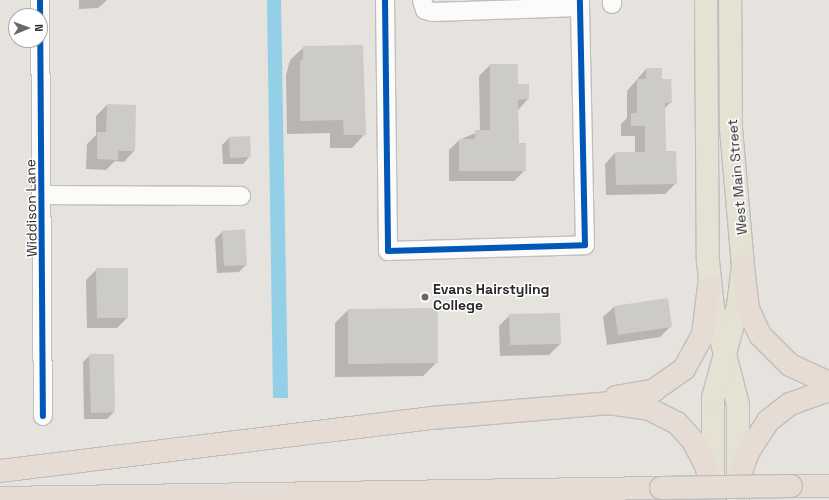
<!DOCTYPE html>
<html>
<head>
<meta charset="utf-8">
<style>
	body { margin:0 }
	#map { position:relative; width:829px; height:500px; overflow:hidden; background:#e6e2de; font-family:"Space Grotesk",sans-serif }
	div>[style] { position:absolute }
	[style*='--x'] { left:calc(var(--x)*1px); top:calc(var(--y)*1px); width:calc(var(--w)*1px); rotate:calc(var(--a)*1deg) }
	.water>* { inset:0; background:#93cfe6 }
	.shadow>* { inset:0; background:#0003 }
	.building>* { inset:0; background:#cdcbc8 }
	.roads { filter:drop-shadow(1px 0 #c0bebf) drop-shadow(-1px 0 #c0bebf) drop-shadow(0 1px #c0bebf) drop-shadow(0 -1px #c0bebf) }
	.minor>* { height:18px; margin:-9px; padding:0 9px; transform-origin:9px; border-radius:9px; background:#fbfbfa }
	.major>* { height:22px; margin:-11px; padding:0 11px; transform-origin:11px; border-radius:11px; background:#e5e1d3 }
	.highway>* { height:22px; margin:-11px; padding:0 11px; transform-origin:11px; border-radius:11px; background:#e7dcd3 }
	.bridges { filter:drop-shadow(1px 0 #bfbdbc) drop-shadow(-1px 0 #bfbdbc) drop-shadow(0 1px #bfbdbc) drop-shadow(0 -1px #bfbdbc) }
	.highway-bridge>* { height:22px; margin:-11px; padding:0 11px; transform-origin:11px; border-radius:11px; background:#e7dcd3 }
	.cycleway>* { height:6px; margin:-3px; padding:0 3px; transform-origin:3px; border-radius:3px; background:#0057b8 }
	.dots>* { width:11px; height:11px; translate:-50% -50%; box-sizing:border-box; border:2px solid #fff; border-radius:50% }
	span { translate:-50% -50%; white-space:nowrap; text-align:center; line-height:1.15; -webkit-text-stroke:3px #fff; paint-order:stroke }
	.street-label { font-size:14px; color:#282828 }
	.poi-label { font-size:14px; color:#282828; font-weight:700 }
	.left { translate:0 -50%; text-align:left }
	.north { position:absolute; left:8px; top:8px; width:40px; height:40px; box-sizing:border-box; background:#fff; border:1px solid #a9a9a9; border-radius:50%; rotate:89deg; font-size:11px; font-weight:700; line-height:16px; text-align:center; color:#282828 }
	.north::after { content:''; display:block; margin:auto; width:14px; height:18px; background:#6a6968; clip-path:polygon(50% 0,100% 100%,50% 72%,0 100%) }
</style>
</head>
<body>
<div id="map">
	<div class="water">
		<i style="clip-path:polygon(267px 0,281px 0,288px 398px,273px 398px)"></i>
	</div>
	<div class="shadow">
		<i style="clip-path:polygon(79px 0,107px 0,98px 8px,79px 9px)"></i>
		<i style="clip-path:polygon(304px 47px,365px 134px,352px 148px,330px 148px,330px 133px,287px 134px,286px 75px,290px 60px)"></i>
		<i style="clip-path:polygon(490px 65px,528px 99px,518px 110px,518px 144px,525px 170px,514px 181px,449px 181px,449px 150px,459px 140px,480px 131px,479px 76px)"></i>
		<i style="clip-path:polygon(646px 69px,661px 80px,671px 102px,664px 109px,665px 152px,676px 183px,665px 194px,606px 195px,605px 164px,615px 153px,635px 153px,635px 136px,621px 136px,621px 124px,627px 118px,627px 91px)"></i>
		<i style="clip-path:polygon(107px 105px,135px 106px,134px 151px,124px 162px,115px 161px,106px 170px,86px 169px,87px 144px,96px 135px,96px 116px)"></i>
		<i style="clip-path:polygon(229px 138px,250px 156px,243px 164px,223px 164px,222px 145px)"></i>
		<i style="clip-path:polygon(222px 232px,246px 265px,239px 272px,217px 273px,215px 239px)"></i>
		<i style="clip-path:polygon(97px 269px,127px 318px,117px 328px,87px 328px,86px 280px)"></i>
		<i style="clip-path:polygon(667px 299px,671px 326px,660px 337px,607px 345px,603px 317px,614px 307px)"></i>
		<i style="clip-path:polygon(348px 310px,437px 362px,423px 376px,335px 377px,335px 323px)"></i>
		<i style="clip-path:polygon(510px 315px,560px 344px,549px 355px,500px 356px,499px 326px)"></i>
		<i style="clip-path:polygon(90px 355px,114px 412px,107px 419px,84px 419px,83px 362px)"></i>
	</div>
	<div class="building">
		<i style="clip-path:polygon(363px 45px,366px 135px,344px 135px,343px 120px,300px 121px,300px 61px,303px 60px,303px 46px)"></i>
		<i style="clip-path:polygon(490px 64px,518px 64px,518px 84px,529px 84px,529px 99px,518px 100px,519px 143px,526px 143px,526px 171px,459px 171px,459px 139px,475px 139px,475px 130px,490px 130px)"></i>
		<i style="clip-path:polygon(646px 68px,662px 68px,662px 79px,671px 79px,672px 103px,665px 103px,666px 151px,676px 151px,677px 184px,616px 185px,615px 152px,645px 152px,645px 126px,631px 126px,631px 113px,637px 113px,637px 79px,646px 79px)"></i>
		<i style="clip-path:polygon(107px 104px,136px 105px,135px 151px,118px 151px,118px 160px,97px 159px,97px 132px,106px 132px)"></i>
		<i style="clip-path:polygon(250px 136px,251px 157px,230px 158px,229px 137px)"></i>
		<i style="clip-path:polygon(245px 229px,247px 265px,224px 266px,222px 231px)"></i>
		<i style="clip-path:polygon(96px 268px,128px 268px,128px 318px,97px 318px)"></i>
		<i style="clip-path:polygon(668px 298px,672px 327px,618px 335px,614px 306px)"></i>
		<i style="clip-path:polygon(438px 308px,438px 363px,348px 364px,348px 309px)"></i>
		<i style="clip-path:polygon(560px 313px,561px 344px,510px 345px,509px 314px)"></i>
		<i style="clip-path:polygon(89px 354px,114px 354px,115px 412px,91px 413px)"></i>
	</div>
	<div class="roads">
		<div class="minor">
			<i style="--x:40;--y:0;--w:416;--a:89.6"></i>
			<i style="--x:385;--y:0;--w:251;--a:89.3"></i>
			<i style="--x:388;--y:251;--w:197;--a:-1.7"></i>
			<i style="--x:585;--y:245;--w:245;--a:-91.2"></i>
			<i style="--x:422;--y:0;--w:10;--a:73"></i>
			<i style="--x:425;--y:10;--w:8;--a:14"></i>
			<i style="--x:433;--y:12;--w:147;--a:-1.9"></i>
			<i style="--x:612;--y:0;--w:4;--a:90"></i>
			<i style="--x:43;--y:195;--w:198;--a:0.3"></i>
		</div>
		<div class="major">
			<i style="--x:706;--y:0;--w:261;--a:89.6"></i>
			<i style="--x:708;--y:261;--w:47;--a:83.9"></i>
			<i style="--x:713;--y:308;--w:100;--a:75.5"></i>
			<i style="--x:738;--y:405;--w:95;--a:90"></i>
			<i style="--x:713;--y:482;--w:84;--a:-90"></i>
			<i style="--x:713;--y:398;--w:95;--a:-74.8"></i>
			<i style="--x:738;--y:306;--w:40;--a:-82.9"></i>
			<i style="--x:743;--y:266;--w:139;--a:-95"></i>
			<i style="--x:731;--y:128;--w:128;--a:-90.4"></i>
		</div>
		<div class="highway">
			<i style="--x:743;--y:266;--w:43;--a:83.4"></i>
			<i style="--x:748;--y:309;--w:29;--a:65"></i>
			<i style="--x:760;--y:335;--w:42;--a:45"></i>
			<i style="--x:790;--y:365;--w:43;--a:24.8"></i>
			<i style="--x:616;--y:397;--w:39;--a:-10"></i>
			<i style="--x:654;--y:390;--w:37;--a:-35"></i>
			<i style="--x:684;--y:369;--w:39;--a:-61"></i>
			<i style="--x:703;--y:335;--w:49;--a:-83"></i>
			<i style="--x:0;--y:471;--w:435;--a:-7"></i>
			<i style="--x:432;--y:418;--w:178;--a:-4.8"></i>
			<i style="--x:609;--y:403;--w:40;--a:8.5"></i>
			<i style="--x:649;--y:409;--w:31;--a:27"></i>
			<i style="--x:677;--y:423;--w:24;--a:48"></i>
			<i style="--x:693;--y:441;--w:27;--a:62"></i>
			<i style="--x:706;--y:465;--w:36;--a:77"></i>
			<i style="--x:738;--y:480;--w:30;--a:-70"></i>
			<i style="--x:748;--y:452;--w:37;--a:-57"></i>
			<i style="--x:768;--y:421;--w:28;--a:-38"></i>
			<i style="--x:790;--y:404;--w:41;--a:-19.7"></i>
			<i style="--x:791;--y:486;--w:38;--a:0"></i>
			<i style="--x:0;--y:498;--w:661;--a:-0.87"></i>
		</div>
	</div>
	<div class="bridges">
		<div class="highway-bridge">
			<i style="--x:661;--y:488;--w:130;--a:-0.9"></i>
		</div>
	</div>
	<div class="cycleway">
		<i style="--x:40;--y:0;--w:416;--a:89.6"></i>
		<i style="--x:385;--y:0;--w:251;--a:89.3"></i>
		<i style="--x:388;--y:251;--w:197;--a:-1.7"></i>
		<i style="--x:585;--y:245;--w:245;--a:-91.2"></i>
	</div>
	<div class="dots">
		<i style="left:425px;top:297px;background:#6a6968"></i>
	</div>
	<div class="street-label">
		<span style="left:737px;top:177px;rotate:-95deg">West Main Street</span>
		<span style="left:31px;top:208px;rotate:-91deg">Widdison Lane</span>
	</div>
	<div class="poi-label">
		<span class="left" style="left:433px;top:297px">Evans Hairstyling<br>College</span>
	</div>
	<div class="north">N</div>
</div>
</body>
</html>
